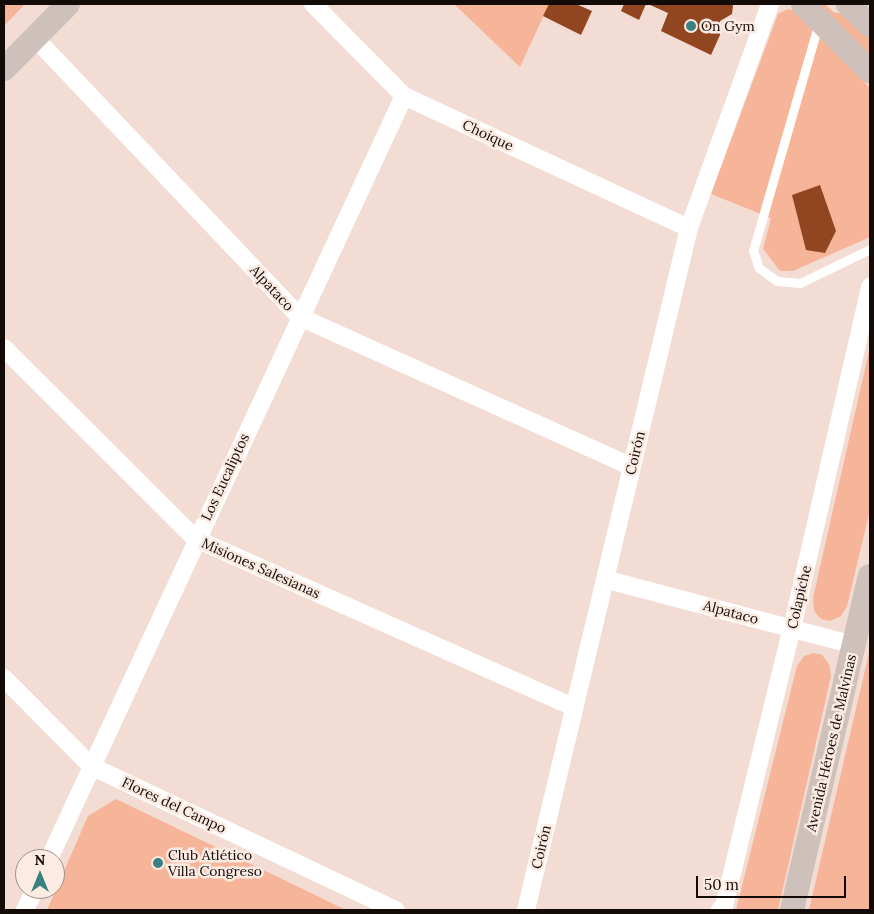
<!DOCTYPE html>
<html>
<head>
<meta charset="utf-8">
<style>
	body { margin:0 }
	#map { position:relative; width:874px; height:914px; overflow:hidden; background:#f2dcd3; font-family:Lora,serif }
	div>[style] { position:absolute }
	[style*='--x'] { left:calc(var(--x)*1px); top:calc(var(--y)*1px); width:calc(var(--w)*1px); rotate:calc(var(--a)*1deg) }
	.green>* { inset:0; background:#f6b498 }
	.building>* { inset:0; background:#914520 }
	.service>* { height:9px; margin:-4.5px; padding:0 4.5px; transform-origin:4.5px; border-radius:4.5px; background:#fff }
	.minor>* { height:18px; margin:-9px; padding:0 9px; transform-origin:9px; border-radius:9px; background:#fff }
	.secondary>* { height:24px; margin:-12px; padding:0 12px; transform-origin:12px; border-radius:12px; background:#cec0ba }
	.dots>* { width:14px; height:14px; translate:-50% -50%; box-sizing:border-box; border:2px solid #fcebe3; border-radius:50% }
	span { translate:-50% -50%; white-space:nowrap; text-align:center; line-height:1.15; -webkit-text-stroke:5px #fcebe3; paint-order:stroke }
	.poi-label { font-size:14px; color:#120b08 }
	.left { translate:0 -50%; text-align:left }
	.street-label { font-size:14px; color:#120b08 }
	.frame { position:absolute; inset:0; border:5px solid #120b08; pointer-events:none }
	.north { position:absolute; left:15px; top:849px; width:50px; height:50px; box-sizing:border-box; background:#fcebe3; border:1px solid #9e918b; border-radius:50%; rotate:0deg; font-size:14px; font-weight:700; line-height:20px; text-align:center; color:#120b08 }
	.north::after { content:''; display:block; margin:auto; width:18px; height:22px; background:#388180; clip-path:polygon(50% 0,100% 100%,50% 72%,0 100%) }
	.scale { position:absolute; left:696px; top:876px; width:150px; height:22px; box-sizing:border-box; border:2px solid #120b08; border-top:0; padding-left:6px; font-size:15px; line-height:18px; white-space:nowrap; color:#120b08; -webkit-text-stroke:4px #fcebe3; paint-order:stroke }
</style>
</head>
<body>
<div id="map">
	<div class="green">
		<i style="clip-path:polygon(4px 4px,25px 4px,4px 26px)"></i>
		<i style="clip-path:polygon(454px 4px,549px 4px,520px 67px)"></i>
		<i style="clip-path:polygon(818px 4px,825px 4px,833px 12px,846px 14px,870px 38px,870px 56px)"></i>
		<i style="clip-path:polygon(788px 9px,799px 12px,870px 88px,870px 237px,793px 271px,780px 271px,763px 249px,771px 218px,711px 194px,778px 14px)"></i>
		<i style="clip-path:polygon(870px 347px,870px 510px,847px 606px,841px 616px,830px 621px,821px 619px,814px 611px,813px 598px)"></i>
		<i style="clip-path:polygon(870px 647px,870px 910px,809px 910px,870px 649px)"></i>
		<i style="clip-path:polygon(813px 653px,822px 655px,829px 664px,831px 676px,778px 910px,736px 910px,797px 666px,804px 656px)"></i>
		<i style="clip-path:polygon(116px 799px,346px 910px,47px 910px,88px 816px)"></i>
	</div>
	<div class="building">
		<i style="clip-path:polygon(549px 4px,576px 4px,592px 11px,581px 35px,543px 16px)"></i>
		<i style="clip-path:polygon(624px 4px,646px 4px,639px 20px,621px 11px)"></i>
		<i style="clip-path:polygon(648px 4px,732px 4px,733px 6px,732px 14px,720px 21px,720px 35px,711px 55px,661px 31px,668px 13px)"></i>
		<i style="clip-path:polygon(820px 185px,836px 231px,825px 253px,806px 250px,792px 195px)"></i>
	</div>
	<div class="service">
		<i style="--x:819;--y:22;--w:237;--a:106.1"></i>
		<i style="--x:753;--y:250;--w:19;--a:72"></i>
		<i style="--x:759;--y:268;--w:22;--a:36"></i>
		<i style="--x:777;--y:281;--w:23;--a:5"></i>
		<i style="--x:800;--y:283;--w:78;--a:-25.9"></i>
	</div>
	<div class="minor">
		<i style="--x:313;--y:4;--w:129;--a:45.3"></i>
		<i style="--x:404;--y:96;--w:314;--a:24.9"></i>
		<i style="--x:35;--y:38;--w:385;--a:46.5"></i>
		<i style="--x:300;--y:317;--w:364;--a:24.3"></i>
		<i style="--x:4;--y:348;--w:271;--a:44.9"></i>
		<i style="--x:196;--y:539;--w:414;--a:24"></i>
		<i style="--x:608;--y:580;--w:254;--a:14.8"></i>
		<i style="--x:4;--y:678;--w:124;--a:45.3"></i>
		<i style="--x:91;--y:766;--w:337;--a:25.3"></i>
		<i style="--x:49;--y:859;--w:842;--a:-65.05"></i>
		<i style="--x:25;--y:910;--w:23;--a:-65"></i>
		<i style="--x:526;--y:910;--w:701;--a:-76.56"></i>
		<i style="--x:689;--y:228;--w:238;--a:-70.1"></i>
		<i style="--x:720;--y:910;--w:6;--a:-45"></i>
		<i style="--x:724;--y:906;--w:286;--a:-76.3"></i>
		<i style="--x:792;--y:628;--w:350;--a:-77.1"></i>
	</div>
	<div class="secondary">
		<i style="--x:803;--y:4;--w:95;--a:45"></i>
		<i style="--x:848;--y:4;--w:30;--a:44"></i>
		<i style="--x:4;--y:69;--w:91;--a:-45.4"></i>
		<i style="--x:792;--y:910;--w:343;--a:-76.9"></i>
	</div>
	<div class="dots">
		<i style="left:691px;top:26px;background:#388180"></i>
		<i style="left:158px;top:863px;background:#388180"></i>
	</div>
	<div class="poi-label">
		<span class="left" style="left:701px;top:26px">On Gym</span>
		<span class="left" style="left:168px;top:863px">Club Atlético<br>Villa Congreso</span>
	</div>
	<div class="street-label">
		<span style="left:488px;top:135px;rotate:25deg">Choique</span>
		<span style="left:272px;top:288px;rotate:47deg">Alpataco</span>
		<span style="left:635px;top:453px;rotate:-77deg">Coirón</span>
		<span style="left:225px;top:477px;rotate:-65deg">Los Eucaliptos</span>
		<span style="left:261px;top:568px;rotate:24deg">Misiones Salesianas</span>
		<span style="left:799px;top:597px;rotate:-77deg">Colapiche</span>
		<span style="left:731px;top:612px;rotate:15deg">Alpataco</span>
		<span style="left:831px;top:743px;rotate:-77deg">Avenida Héroes de Malvinas</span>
		<span style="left:174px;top:805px;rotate:25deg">Flores del Campo</span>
		<span style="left:541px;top:847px;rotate:-77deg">Coirón</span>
	</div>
	<div class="frame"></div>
	<div class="north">N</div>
	<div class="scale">50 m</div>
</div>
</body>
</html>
